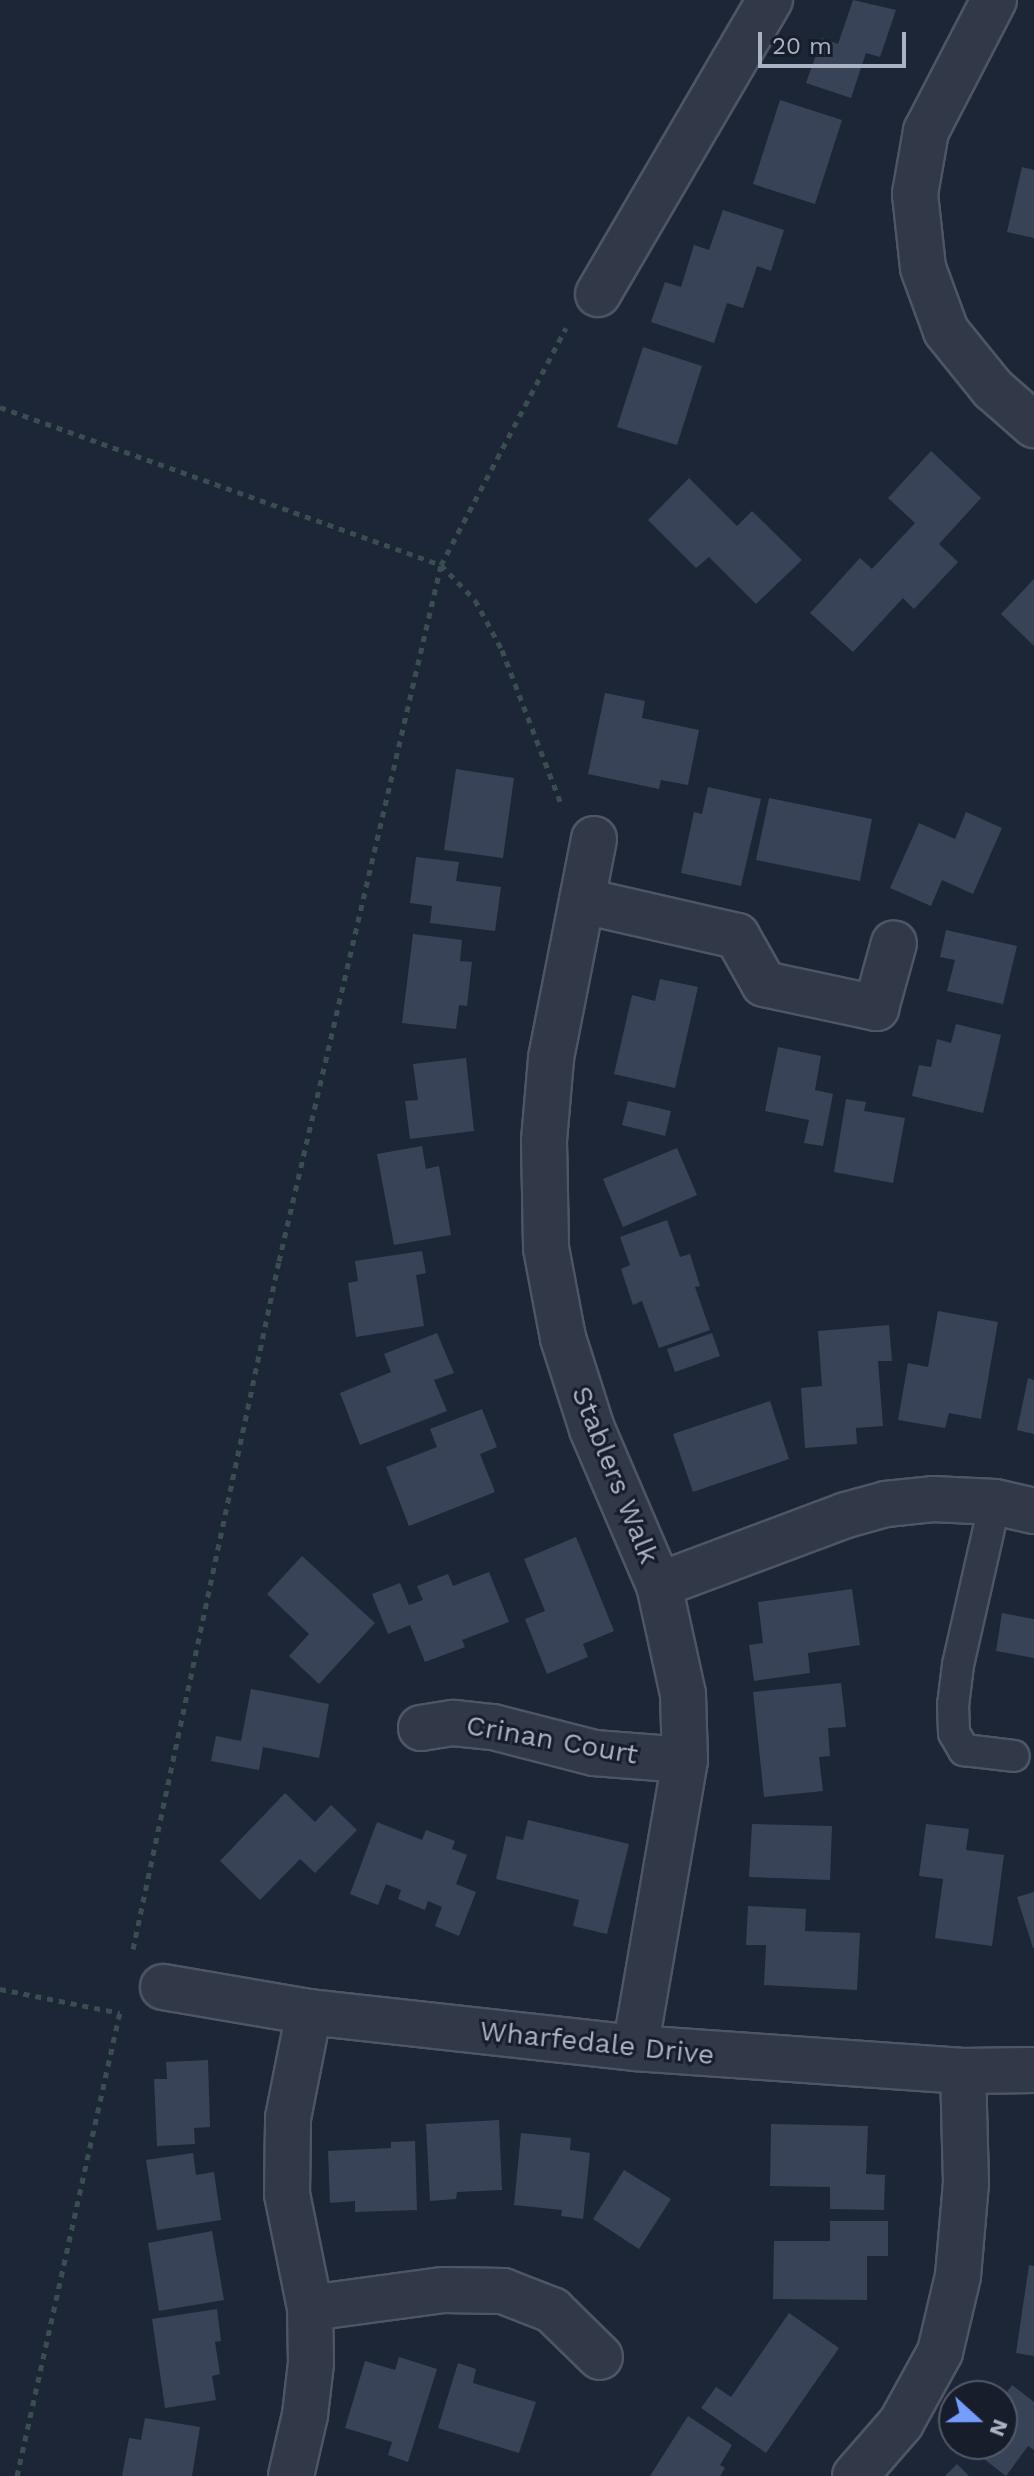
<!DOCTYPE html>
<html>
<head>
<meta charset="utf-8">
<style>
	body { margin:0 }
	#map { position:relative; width:1034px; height:2476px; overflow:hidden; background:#1d2636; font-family:"Work Sans",sans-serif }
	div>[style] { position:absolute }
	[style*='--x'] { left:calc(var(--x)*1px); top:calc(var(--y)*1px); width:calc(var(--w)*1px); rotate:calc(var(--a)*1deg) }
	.building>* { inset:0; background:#394357 }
	.path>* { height:5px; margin-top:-2.5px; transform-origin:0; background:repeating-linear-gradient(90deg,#3a4e52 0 6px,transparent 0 12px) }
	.roads { filter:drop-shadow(2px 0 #4e5565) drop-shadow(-2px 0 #4e5565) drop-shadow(0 2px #4e5565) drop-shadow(0 -2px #4e5565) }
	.service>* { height:30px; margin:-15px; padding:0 15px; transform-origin:15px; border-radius:15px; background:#313847 }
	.minor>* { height:44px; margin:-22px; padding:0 22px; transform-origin:22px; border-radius:22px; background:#313847 }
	span { translate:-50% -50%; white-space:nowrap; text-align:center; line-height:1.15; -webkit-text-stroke:6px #171d2b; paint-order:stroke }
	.street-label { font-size:28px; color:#aab2c4 }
	.north { position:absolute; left:938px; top:2380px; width:80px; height:80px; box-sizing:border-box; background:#171d2b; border:2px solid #525968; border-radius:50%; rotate:111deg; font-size:22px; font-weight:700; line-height:32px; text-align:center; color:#aab2c4 }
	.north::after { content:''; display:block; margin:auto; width:28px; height:36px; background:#759dfe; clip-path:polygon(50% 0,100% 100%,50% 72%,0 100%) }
	.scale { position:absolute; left:758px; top:32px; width:148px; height:36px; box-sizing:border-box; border:4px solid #aab2c4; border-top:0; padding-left:10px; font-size:24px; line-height:28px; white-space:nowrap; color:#aab2c4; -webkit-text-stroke:6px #171d2b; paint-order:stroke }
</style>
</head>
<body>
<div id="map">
	<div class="building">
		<i style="clip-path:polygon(853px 0,896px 10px,880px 57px,866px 53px,851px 98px,806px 83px,822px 38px,838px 44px)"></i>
		<i style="clip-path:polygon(780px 100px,842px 120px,815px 204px,753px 184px)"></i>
		<i style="clip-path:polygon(1022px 167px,1034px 170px,1034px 238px,1007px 232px)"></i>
		<i style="clip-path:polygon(723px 210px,784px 230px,771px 271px,757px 266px,743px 308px,727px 303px,714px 343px,651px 322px,665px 282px,681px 287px,694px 245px,709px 250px)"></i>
		<i style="clip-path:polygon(643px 347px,702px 366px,677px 445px,617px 427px)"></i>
		<i style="clip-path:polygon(931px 451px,981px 498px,939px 544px,958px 562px,914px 609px,903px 598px,853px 652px,810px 613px,860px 558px,872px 569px,915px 523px,888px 498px)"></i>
		<i style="clip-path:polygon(689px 478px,737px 526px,752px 511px,802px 560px,756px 604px,709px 557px,696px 568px,648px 520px)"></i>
		<i style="clip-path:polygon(1034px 579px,1034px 646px,1001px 614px)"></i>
		<i style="clip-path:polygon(605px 693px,645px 701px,642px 718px,699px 730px,688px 785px,661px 780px,659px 789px,588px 774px)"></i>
		<i style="clip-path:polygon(456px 769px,514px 778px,503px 858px,444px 850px)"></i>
		<i style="clip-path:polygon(708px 787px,761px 799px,741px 886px,681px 873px,694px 812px,702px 814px)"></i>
		<i style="clip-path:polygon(769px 798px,872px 819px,860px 881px,756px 860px)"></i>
		<i style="clip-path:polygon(966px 812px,1002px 828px,973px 894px,942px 880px,931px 906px,890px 888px,919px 823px,955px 839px)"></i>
		<i style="clip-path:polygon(416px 857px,459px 862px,456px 881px,501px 887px,495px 931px,430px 923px,432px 906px,410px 903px)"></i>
		<i style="clip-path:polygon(946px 930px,1017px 946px,1003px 1004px,947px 991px,955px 960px,940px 957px)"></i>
		<i style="clip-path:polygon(413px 934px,462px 940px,460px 961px,472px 962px,467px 1006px,459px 1005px,456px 1029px,402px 1023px)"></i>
		<i style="clip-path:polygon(660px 979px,698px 987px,675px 1088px,614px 1074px,632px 995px,655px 1001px)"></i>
		<i style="clip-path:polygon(956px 1024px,1001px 1035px,983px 1113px,912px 1096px,919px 1065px,931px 1067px,937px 1039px,951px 1043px)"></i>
		<i style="clip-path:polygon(778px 1047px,821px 1056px,815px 1090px,833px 1094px,823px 1146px,804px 1143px,809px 1120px,765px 1111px)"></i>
		<i style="clip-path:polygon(466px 1058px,474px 1131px,410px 1139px,405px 1101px,418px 1100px,413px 1064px)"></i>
		<i style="clip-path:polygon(846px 1099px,866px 1102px,864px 1111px,905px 1118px,893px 1183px,834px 1172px)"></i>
		<i style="clip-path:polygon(628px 1101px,671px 1111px,665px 1136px,622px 1125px)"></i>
		<i style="clip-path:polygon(422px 1146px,426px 1169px,439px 1166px,451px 1235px,394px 1245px,377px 1154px)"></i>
		<i style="clip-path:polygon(677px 1148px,697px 1195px,623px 1227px,603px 1179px)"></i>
		<i style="clip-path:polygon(667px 1220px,680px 1257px,690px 1254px,700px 1286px,695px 1287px,710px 1330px,659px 1348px,642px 1301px,633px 1305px,621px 1269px,630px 1265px,620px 1237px)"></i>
		<i style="clip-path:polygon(422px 1251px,426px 1273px,416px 1275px,424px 1326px,356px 1337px,348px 1283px,358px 1281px,355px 1261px)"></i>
		<i style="clip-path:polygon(938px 1311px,998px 1322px,981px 1419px,949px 1413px,945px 1428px,898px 1420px,908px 1363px,928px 1367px)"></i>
		<i style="clip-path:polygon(889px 1325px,892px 1361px,878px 1361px,883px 1426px,856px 1428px,857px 1444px,805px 1448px,801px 1388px,822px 1386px,818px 1331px)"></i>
		<i style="clip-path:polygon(437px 1333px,454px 1373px,434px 1380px,447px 1411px,360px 1445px,340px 1393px,391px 1372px,384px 1354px)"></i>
		<i style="clip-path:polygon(712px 1333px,720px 1356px,675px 1372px,667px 1349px)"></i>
		<i style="clip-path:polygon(1028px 1378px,1034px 1380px,1034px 1434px,1017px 1430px)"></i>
		<i style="clip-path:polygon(770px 1401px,789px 1459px,693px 1492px,673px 1434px)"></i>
		<i style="clip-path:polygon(482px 1409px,497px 1447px,480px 1454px,495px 1492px,409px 1526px,386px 1467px,437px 1447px,430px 1429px)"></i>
		<i style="clip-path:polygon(576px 1537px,614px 1631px,583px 1644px,588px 1657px,547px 1674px,525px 1619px,545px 1611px,524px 1559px)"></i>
		<i style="clip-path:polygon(302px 1556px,375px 1623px,319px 1684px,289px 1656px,309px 1634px,267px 1594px)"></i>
		<i style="clip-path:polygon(489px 1572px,509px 1622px,462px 1640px,465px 1647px,425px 1662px,410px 1625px,388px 1634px,372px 1594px,400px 1583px,409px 1605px,423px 1600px,417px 1586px,448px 1574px,453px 1586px)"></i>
		<i style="clip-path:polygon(852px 1589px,860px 1645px,808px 1653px,810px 1673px,754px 1681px,749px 1645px,763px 1643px,758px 1602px)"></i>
		<i style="clip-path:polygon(1002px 1613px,1034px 1619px,1034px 1658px,996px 1651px)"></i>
		<i style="clip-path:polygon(841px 1683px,846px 1727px,828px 1728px,830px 1756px,819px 1757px,823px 1791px,764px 1797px,753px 1692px)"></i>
		<i style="clip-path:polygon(251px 1689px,329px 1704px,319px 1758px,263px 1747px,259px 1770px,211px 1761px,216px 1736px,241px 1741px)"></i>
		<i style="clip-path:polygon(285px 1793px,315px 1822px,331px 1805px,357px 1830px,315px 1873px,300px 1859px,260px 1900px,220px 1861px)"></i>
		<i style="clip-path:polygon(528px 1820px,629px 1844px,607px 1934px,573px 1926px,579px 1900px,496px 1879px,506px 1836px,523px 1840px)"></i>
		<i style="clip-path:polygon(377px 1822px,422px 1840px,426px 1830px,455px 1841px,452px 1849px,467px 1855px,456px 1884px,476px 1892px,459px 1936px,435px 1926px,442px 1907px,428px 1901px,425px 1910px,398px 1899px,401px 1890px,386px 1884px,378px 1905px,350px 1894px)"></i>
		<i style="clip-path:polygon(752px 1824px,832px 1826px,830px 1880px,749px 1877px)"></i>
		<i style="clip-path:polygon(926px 1824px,969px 1829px,966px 1850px,1004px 1855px,992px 1946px,935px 1938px,943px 1879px,919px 1876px)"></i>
		<i style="clip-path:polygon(1034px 1892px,1034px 1948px,1033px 1948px,1017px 1897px)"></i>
		<i style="clip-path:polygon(748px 1906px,806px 1909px,805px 1931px,860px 1933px,857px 1990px,764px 1985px,766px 1945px,746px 1945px)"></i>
		<i style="clip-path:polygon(208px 2060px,210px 2127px,194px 2128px,195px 2144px,157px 2146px,154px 2079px,167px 2079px,166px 2062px)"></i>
		<i style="clip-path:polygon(499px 2120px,502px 2190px,457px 2192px,456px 2199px,430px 2201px,426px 2124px)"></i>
		<i style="clip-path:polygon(771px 2124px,868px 2126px,866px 2174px,885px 2175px,884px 2210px,830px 2209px,830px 2187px,770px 2186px)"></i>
		<i style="clip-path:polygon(521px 2133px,571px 2138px,570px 2150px,590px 2153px,583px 2219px,561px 2216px,562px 2210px,514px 2205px)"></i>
		<i style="clip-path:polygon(415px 2141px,417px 2210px,355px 2212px,355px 2201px,330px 2203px,328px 2151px,391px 2148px,391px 2142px)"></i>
		<i style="clip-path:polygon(193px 2153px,196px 2175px,214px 2172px,221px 2220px,157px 2230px,146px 2160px)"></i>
		<i style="clip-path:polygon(624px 2170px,671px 2199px,639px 2249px,593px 2219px)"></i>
		<i style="clip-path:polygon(830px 2221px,888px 2221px,888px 2256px,867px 2256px,867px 2300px,773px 2299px,774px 2241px,830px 2241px)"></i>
		<i style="clip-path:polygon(212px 2231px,224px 2300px,159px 2311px,148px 2243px)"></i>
		<i style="clip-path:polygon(1029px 2265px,1034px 2266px,1034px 2356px,1016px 2353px)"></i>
		<i style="clip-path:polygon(217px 2309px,221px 2341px,215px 2342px,220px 2374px,212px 2376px,216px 2400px,165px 2408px,152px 2319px)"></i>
		<i style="clip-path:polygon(789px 2313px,839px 2348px,766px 2453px,701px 2408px,716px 2387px,731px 2397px)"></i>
		<i style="clip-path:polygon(399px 2357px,437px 2369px,408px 2462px,388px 2455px,392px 2442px,345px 2428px,365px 2361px,395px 2370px)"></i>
		<i style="clip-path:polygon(458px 2363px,476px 2369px,473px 2383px,536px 2402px,519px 2453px,438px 2428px)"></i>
		<i style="clip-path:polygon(1012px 2385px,1034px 2402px,1034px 2450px,1028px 2446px,1006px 2476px,967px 2446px,1002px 2444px,1002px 2399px)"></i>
		<i style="clip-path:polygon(688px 2416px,732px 2445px,720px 2465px,725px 2468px,720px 2476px,650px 2476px)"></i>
		<i style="clip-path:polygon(145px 2418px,200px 2427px,192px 2476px,122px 2476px,129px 2438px,141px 2440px)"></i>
		<i style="clip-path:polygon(957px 2464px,969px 2476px,945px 2476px)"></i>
	</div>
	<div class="path">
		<i style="--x:0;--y:407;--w:468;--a:19.7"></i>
		<i style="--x:441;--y:565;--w:49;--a:45.8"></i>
		<i style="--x:475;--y:600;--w:57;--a:61.6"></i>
		<i style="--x:502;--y:650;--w:165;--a:69"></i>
		<i style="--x:133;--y:1949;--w:703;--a:-78.02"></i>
		<i style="--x:279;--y:1261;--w:715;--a:-76.9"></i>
		<i style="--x:441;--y:565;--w:268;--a:-62.2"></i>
		<i style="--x:0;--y:1989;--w:122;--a:11.3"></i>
		<i style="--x:17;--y:2476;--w:477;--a:-77.5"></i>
	</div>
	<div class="roads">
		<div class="service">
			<i style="--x:995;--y:1502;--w:167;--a:102.8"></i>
			<i style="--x:958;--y:1665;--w:39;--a:97"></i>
			<i style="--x:953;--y:1704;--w:29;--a:88"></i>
			<i style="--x:954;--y:1733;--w:20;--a:60"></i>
			<i style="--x:964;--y:1750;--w:50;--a:6.8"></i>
		</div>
		<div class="minor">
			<i style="--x:994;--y:0;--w:148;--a:117.4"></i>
			<i style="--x:926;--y:131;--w:64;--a:99.9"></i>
			<i style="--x:915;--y:194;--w:74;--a:83.8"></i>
			<i style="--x:923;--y:268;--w:67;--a:69.9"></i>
			<i style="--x:946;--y:331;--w:75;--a:51"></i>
			<i style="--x:993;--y:389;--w:55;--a:41.3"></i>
			<i style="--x:598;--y:294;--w:341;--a:-59.7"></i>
			<i style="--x:594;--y:839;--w:224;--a:101.1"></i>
			<i style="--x:551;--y:1059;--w:82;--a:94.9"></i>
			<i style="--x:544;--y:1141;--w:107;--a:88.9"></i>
			<i style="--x:546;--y:1248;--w:92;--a:79.3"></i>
			<i style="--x:563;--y:1338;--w:96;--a:72.3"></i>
			<i style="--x:592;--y:1429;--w:170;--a:66.8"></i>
			<i style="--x:659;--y:1585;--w:112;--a:77.6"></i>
			<i style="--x:683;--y:1694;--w:66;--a:88.3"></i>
			<i style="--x:685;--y:1760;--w:292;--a:99.8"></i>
			<i style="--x:584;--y:901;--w:157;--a:12.9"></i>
			<i style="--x:737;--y:936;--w:55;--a:60.6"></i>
			<i style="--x:764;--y:984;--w:115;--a:12.1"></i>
			<i style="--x:876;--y:1008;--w:67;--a:-74.5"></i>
			<i style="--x:659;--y:1585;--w:200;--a:-20.5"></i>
			<i style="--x:846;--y:1515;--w:41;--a:-15.4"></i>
			<i style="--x:886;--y:1504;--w:47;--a:-6.1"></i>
			<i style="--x:933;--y:1499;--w:62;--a:2.8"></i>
			<i style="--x:995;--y:1502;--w:40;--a:13"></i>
			<i style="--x:421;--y:1728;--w:33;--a:-9"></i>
			<i style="--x:454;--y:1723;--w:39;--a:6"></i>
			<i style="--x:493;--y:1727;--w:104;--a:14.4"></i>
			<i style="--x:594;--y:1753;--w:91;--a:4.4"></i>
			<i style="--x:163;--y:1987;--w:148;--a:9.7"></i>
			<i style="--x:309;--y:2012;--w:328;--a:6.3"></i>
			<i style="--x:635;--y:2048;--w:329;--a:4"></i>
			<i style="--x:963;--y:2071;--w:71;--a:-0.8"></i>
			<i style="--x:310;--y:2308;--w:135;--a:-7.7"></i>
			<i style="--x:444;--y:2290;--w:59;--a:1"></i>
			<i style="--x:503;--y:2291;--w:53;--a:21.2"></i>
			<i style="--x:552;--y:2310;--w:67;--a:44.4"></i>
			<i style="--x:291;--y:2476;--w:63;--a:-77.1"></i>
			<i style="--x:305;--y:2415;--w:52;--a:-83.4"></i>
			<i style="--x:311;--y:2363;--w:55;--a:-91"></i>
			<i style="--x:310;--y:2308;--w:116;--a:-101.4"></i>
			<i style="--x:287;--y:2194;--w:76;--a:-89.2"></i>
			<i style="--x:288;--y:2118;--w:108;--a:-78.8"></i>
			<i style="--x:855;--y:2476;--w:70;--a:-49"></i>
			<i style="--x:901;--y:2423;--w:81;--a:-61.2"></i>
			<i style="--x:940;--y:2352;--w:78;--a:-76.7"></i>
			<i style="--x:958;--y:2276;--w:93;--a:-85.1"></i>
			<i style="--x:966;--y:2183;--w:112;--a:-91.5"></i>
		</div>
	</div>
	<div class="street-label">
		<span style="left:615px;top:1475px;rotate:68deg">Stablers Walk</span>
		<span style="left:552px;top:1740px;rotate:10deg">Crinan Court</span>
		<span style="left:597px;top:2043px;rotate:6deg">Wharfedale Drive</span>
	</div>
	<div class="north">N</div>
	<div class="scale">20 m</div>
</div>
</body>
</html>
